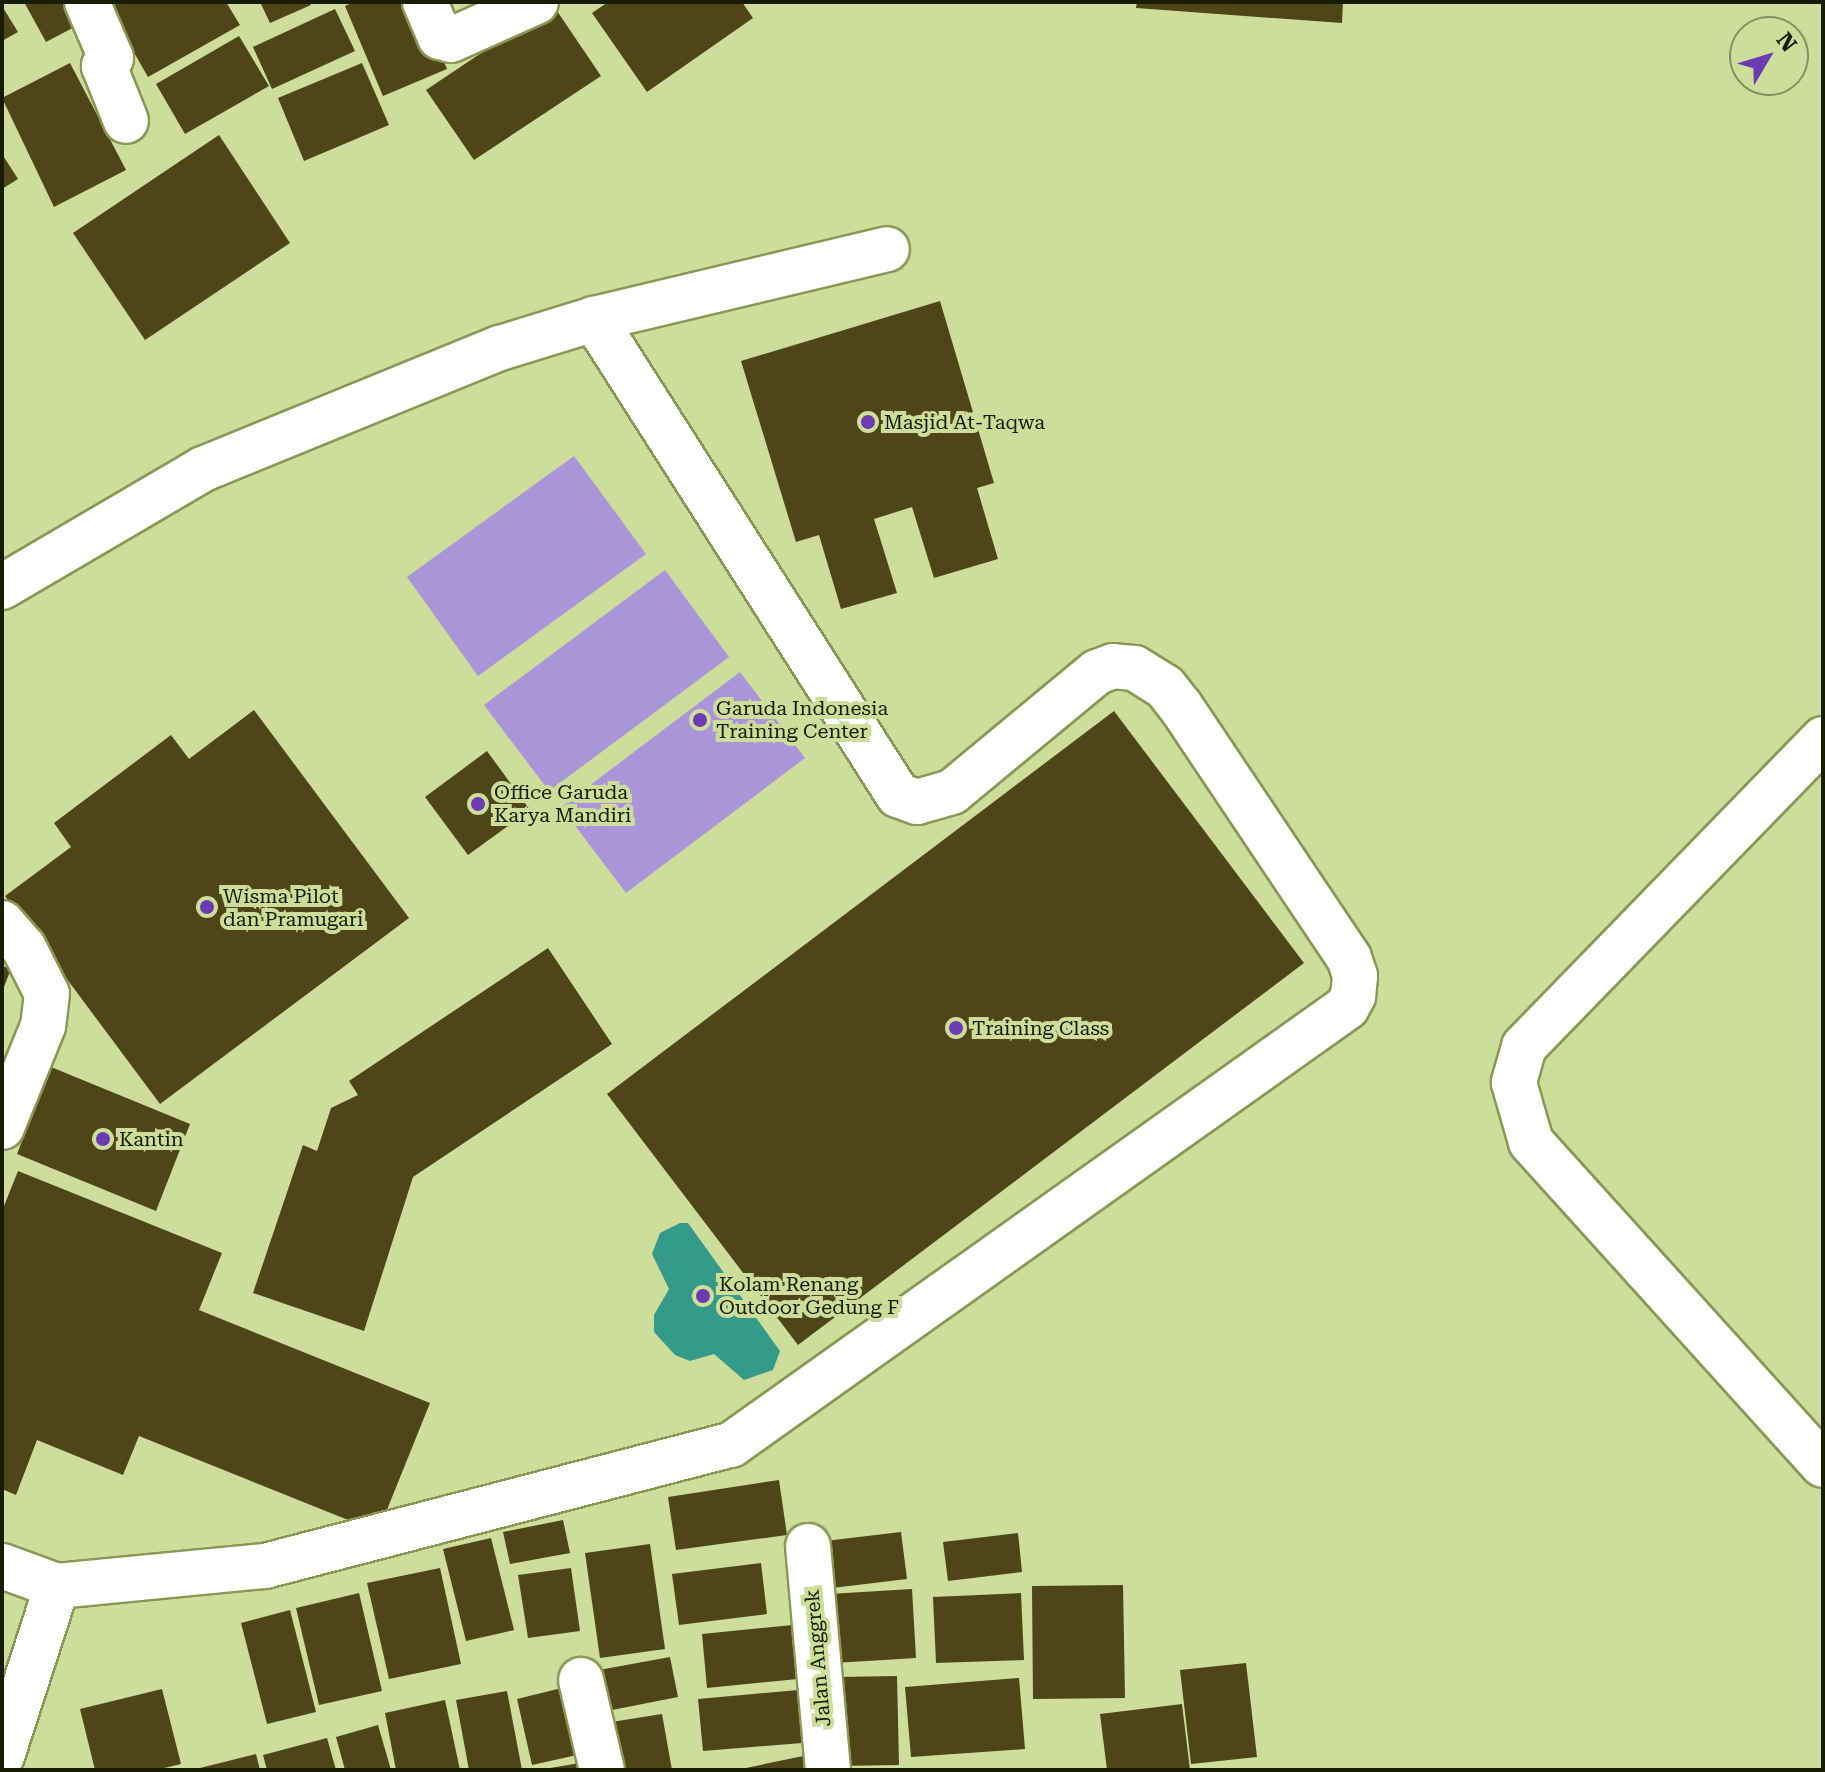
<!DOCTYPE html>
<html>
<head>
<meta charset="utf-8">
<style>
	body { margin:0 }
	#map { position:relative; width:1825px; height:1772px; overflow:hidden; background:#cedd99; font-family:"Roboto Serif",serif }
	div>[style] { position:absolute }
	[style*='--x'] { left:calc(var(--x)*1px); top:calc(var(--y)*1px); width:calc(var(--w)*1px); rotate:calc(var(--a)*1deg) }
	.green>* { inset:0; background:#aa95d8 }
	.water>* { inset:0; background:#359a88 }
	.building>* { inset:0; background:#4e4619 }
	.roads { filter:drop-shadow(2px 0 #8a9755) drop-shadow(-2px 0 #8a9755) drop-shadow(0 2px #8a9755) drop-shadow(0 -2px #8a9755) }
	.minor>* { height:44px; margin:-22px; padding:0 22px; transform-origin:22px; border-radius:22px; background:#fff }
	.dots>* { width:22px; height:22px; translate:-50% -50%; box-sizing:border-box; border:4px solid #cedd99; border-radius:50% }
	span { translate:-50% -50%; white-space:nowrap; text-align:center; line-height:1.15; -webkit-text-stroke:8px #cedd99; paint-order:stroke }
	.poi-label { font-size:20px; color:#171c02 }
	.left { translate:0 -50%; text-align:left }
	.street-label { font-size:20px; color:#171c02 }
	.frame { position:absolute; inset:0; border:4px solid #171c02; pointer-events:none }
	.north { position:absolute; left:1729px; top:16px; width:80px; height:80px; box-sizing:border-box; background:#cedd99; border:2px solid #85905d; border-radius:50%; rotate:52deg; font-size:22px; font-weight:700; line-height:32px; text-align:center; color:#171c02 }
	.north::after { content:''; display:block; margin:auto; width:28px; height:36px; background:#6c3ab1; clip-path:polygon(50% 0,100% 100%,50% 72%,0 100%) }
</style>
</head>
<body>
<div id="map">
	<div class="green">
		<i style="clip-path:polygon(574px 456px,646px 554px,478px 676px,407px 577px)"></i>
		<i style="clip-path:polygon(665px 570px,729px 657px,549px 791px,484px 705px)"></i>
		<i style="clip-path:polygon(740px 672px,805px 758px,626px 893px,561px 807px)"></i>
	</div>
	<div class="water">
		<i style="clip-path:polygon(680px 1223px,688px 1223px,780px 1351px,773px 1370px,744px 1380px,714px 1354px,690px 1361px,675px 1355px,654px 1332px,654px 1315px,669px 1289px,652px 1254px,660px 1233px)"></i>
	</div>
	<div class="building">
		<i style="clip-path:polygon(24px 2px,74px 2px,84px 22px,46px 42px)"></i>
		<i style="clip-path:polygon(105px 2px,226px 2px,240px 25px,148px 77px)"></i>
		<i style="clip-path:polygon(260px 2px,309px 2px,311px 5px,270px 23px)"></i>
		<i style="clip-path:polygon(354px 2px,419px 2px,447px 69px,383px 96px,345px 6px)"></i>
		<i style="clip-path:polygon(608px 2px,742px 2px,753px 18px,647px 92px,592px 13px)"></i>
		<i style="clip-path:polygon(1137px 2px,1343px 2px,1342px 23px,1136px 8px)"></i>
		<i style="clip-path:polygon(553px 5px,601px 76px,474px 160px,426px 90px)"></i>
		<i style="clip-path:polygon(2px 6px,18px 32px,2px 41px)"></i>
		<i style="clip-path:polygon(335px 9px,355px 51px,272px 89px,253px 47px)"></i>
		<i style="clip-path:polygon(239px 36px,269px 86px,185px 134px,156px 84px)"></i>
		<i style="clip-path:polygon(70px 63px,126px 170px,54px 207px,2px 98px)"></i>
		<i style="clip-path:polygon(362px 63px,389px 125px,304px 161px,278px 98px)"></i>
		<i style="clip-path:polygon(219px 135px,290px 243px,145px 340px,73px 233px)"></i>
		<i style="clip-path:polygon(2px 154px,18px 179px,2px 189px)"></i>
		<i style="clip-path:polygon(940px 301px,994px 483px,977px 488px,998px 559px,934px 578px,912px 507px,874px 519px,897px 593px,841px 609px,819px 535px,796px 542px,741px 361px)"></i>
		<i style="clip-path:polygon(254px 710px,409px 918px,160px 1104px,5px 896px,71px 847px,54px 823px,171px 735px,189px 759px)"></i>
		<i style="clip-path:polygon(1114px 711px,1304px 963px,798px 1345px,607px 1094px)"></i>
		<i style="clip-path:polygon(487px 751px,530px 810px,468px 855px,425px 797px)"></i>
		<i style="clip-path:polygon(548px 948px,612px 1044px,413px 1177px,364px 1331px,253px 1293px,303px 1145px,317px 1151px,331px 1108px,358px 1095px,349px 1081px)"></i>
		<i style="clip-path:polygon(2px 966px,11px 969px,2px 992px)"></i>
		<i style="clip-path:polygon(51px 1067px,190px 1124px,156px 1211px,17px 1154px)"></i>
		<i style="clip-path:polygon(18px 1171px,222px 1253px,199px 1310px,430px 1403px,378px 1532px,139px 1436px,123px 1475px,37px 1440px,16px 1495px,2px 1489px,2px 1211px)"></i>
		<i style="clip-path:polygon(779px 1480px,787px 1535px,676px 1550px,668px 1497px)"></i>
		<i style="clip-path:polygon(563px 1520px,570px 1553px,510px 1564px,503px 1532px)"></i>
		<i style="clip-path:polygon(901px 1532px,907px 1579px,832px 1588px,825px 1541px)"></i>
		<i style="clip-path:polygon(1018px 1533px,1022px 1572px,948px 1581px,943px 1542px)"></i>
		<i style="clip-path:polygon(491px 1538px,514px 1630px,466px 1641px,443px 1549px)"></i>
		<i style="clip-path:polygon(650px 1544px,665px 1649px,600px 1658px,585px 1553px)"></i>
		<i style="clip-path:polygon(761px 1563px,767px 1614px,679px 1625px,672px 1574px)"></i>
		<i style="clip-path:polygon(440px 1568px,461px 1664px,389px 1679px,367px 1583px)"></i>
		<i style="clip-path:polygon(571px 1568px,580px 1631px,528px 1638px,518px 1575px)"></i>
		<i style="clip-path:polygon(1123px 1585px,1125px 1698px,1033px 1699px,1032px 1586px)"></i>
		<i style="clip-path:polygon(912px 1589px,916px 1658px,834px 1663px,829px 1594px)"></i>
		<i style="clip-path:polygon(359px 1593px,382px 1691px,319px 1705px,296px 1608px)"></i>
		<i style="clip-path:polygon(1021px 1593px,1024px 1660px,936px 1663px,933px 1597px)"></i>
		<i style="clip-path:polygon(290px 1610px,316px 1712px,267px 1724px,241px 1623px)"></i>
		<i style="clip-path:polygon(803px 1624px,808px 1678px,707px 1688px,702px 1634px)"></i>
		<i style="clip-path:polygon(670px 1657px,678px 1697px,607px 1711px,599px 1670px)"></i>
		<i style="clip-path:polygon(1246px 1663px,1257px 1757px,1191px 1764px,1180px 1670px)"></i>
		<i style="clip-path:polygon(897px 1676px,899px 1765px,840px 1766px,838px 1677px)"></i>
		<i style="clip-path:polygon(1019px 1678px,1025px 1749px,911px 1757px,905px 1687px)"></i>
		<i style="clip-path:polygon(570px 1686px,586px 1753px,532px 1765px,517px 1699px)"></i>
		<i style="clip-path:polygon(162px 1689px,181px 1764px,156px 1770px,95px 1770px,80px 1709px)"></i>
		<i style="clip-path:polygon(798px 1690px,802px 1743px,703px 1751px,698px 1699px)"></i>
		<i style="clip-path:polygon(507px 1691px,522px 1770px,469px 1770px,456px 1700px)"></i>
		<i style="clip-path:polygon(445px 1700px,460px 1770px,396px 1770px,385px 1713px)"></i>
		<i style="clip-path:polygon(1182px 1704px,1190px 1770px,1107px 1770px,1100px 1714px)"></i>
		<i style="clip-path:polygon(662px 1714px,672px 1770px,613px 1770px,605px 1723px)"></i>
		<i style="clip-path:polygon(378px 1725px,391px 1770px,345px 1770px,336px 1737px)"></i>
		<i style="clip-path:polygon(327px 1738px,336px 1770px,267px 1770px,263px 1755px)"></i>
		<i style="clip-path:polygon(256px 1754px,260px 1770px,196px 1770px,196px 1769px)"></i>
		<i style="clip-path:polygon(808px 1755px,811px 1770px,741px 1770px,741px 1769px)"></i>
		<i style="clip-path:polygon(592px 1761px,594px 1770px,550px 1770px,550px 1768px)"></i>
	</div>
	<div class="roads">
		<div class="minor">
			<i style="--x:87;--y:2;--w:61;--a:66.8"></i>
			<i style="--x:111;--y:58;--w:11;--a:131"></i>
			<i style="--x:104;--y:66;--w:59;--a:68.2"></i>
			<i style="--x:425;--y:2;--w:38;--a:67"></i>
			<i style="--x:440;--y:37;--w:11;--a:15"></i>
			<i style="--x:451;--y:40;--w:93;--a:-24.1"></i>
			<i style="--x:2;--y:587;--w:233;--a:-30.4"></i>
			<i style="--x:203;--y:469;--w:321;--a:-22.2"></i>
			<i style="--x:500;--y:348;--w:98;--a:-17.1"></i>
			<i style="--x:594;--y:319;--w:301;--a:-13.4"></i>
			<i style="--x:1823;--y:739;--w:429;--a:134.2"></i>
			<i style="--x:1524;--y:1047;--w:37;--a:106"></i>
			<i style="--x:1514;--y:1083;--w:61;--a:73.9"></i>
			<i style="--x:1531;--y:1142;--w:435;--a:47.9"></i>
			<i style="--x:2;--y:923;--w:33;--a:49"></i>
			<i style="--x:24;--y:948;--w:51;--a:63.4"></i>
			<i style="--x:47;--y:994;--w:32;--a:97"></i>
			<i style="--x:43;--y:1026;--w:109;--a:112.1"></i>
			<i style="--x:808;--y:1546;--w:225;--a:84.9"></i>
			<i style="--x:2;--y:1566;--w:59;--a:20"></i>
			<i style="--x:57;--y:1586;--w:209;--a:-5.5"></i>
			<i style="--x:265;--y:1566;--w:481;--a:-14.6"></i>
			<i style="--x:731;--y:1445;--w:756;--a:-35.41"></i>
			<i style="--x:1347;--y:1007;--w:13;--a:-61"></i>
			<i style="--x:1353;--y:996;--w:20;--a:-84"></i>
			<i style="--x:1355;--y:976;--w:19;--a:-108"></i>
			<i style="--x:1349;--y:958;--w:303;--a:-123.8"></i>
			<i style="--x:1180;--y:706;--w:24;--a:-128"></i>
			<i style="--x:1165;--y:687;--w:36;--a:-148"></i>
			<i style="--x:1134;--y:668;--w:21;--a:-175"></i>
			<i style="--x:1113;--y:666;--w:17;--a:159"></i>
			<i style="--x:1097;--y:672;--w:188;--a:140.4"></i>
			<i style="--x:952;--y:792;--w:36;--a:164"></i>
			<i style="--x:917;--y:802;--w:20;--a:-160"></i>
			<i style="--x:898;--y:795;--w:565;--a:-122.56"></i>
			<i style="--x:581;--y:1680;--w:92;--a:76.9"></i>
			<i style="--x:2;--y:1756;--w:179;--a:-72.1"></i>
		</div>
	</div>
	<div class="dots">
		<i style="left:868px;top:422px;background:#6c3ab1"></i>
		<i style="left:700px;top:720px;background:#6c3ab1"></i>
		<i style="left:478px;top:804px;background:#6c3ab1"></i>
		<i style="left:207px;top:907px;background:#6c3ab1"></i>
		<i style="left:956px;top:1028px;background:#6c3ab1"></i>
		<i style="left:103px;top:1139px;background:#6c3ab1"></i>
		<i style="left:703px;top:1296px;background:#6c3ab1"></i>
	</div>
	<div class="poi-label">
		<span class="left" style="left:884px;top:422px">Masjid At-Taqwa</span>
		<span class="left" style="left:716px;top:720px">Garuda Indonesia<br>Training Center</span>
		<span class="left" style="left:494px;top:804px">Office Garuda<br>Karya Mandiri</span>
		<span class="left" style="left:223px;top:908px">Wisma Pilot<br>dan Pramugari</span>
		<span class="left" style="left:972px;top:1028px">Training Class</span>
		<span class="left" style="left:119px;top:1139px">Kantin</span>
		<span class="left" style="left:719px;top:1296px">Kolam Renang<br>Outdoor Gedung F</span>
	</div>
	<div class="street-label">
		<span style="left:818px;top:1658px;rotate:-95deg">Jalan Anggrek</span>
	</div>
	<div class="frame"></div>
	<div class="north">N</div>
</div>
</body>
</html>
